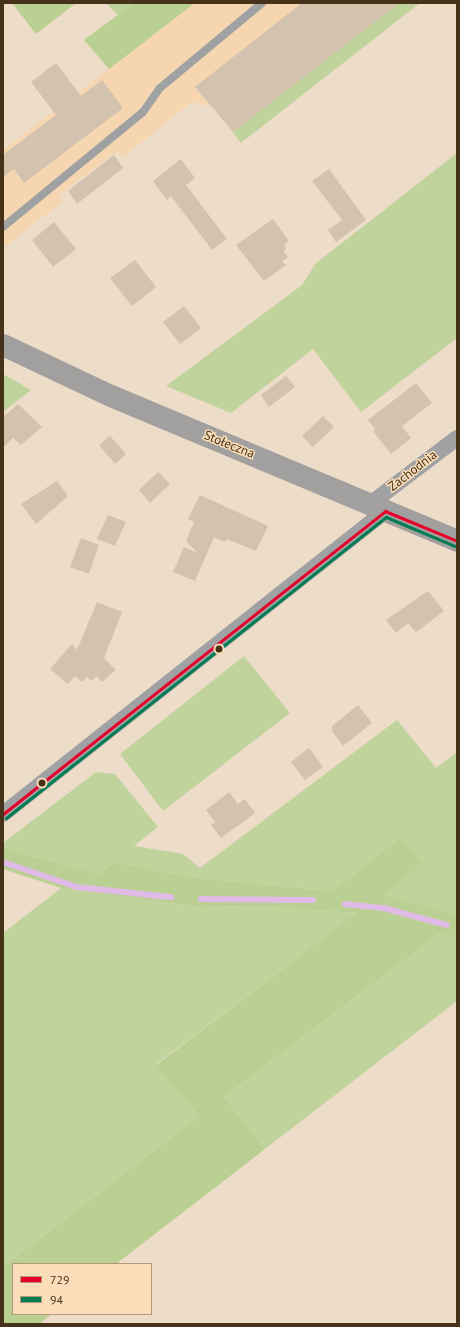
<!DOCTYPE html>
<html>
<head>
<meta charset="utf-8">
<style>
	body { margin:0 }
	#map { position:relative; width:460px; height:1327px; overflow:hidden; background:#ecdcc8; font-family:"PT Sans",sans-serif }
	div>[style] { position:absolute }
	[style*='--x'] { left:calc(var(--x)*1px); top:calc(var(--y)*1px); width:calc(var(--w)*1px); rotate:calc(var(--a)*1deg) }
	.built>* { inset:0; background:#f5d6b0 }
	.green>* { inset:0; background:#c1d39d }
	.forest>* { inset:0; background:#bad092 }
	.stream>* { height:5.5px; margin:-2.75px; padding:0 2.75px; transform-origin:2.75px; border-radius:2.75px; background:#e0bbe8 }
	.building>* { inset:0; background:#d2c2ae }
	.service>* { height:8px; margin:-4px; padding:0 4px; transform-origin:4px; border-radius:4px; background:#a0a1a2 }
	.minor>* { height:16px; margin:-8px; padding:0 8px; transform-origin:8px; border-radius:8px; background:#a0a1a2 }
	.secondary>* { height:22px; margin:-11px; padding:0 11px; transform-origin:11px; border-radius:11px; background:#a1a09e }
	.bus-1>* { height:3px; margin:-1.5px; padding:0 1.5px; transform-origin:1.5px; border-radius:1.5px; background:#e4002b }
	.bus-2>* { height:3px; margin:-1.5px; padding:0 1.5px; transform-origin:1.5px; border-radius:1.5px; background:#007c52 }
	.dots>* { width:11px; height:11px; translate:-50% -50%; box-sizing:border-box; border:2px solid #fbddb9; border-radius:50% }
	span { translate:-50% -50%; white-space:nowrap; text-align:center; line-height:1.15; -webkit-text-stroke:3px #fbddb9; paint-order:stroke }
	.street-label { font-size:13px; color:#453219 }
	.frame { position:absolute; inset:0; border:4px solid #453219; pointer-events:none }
	.legend { position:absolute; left:12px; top:1263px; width:140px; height:52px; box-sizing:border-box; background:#fbddb9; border:1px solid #b29979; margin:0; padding:5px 7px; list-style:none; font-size:12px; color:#453219 }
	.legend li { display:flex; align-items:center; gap:8px; height:20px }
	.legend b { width:20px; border:1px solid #b29979 }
</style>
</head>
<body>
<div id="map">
	<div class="built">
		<i style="clip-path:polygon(195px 3px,399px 3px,233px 132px,212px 107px,192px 102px,122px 158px,118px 151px,59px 195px,63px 201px,3px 248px,3px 150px)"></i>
	</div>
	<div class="green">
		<i style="clip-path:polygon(106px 3px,134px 3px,118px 15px)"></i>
		<i style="clip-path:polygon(399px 3px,420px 3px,241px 143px,233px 132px)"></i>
		<i style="clip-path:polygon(457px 153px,457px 338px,361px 412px,313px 349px,231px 413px,166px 386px,302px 285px,315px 264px)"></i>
		<i style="clip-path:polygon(3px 374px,31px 390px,3px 412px)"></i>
		<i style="clip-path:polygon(244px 656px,290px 713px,163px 811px,120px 754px)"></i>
		<i style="clip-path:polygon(397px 720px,436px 768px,457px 752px,457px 914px,382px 895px,401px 837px,332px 891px,189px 877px,115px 862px,98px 874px,3px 848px,3px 843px,96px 772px,115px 774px,158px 827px,134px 846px,183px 854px,200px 868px)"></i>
		<i style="clip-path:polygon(61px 888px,199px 907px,257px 906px,358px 913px,156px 1064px,199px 1116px,3px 1267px,3px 933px)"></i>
		<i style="clip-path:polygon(441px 932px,457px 938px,457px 1001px,265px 1149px,224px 1097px)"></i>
	</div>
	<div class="forest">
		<i style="clip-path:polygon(12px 3px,76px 3px,36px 34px)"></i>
		<i style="clip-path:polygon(134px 3px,195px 3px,109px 69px,84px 40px)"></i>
		<i style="clip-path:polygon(401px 837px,422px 863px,383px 895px,457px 914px,457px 938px,441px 932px,224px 1097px,265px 1149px,116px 1264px,13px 1264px,13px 1314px,52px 1314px,39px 1324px,3px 1324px,3px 1267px,199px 1116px,156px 1065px,357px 913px,257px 906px,199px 907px,61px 888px,3px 869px,3px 848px,98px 874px,115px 862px,189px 877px,332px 891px)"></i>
	</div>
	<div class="stream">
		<i style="--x:3;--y:862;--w:78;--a:18.7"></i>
		<i style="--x:77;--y:887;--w:95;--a:6.1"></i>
		<i style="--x:201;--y:899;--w:112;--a:0.5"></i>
		<i style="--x:345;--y:904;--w:39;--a:6"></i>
		<i style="--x:384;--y:908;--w:65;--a:15.1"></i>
	</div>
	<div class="building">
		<i style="clip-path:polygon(302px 3px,399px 3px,233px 132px,195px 87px)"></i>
		<i style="clip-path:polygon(56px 63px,81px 96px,102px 80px,123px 108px,24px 183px,14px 169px,3px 177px,3px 155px,56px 115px,31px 82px)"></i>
		<i style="clip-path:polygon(114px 155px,123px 168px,77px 204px,68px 191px)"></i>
		<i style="clip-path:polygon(181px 159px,195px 178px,186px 185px,227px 239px,212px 250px,171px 196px,167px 200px,153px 181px)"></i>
		<i style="clip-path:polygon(329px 169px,366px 220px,336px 242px,328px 230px,342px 220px,312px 181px)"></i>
		<i style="clip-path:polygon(273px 219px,289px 241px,284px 245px,286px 249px,283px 251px,288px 257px,282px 261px,286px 265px,264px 281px,236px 245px)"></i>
		<i style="clip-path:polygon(54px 222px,76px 249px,53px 267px,32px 240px)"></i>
		<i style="clip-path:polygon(135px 260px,156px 287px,132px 306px,110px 278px)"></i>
		<i style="clip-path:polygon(184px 306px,201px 328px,180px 344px,163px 322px)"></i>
		<i style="clip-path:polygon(286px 376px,295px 387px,269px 407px,261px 395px)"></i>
		<i style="clip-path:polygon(416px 383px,432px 403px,402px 426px,411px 438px,391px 454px,373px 431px,375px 429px,368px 420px)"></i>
		<i style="clip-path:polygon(18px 404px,42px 427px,21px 445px,13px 438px,3px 448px,3px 417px)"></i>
		<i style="clip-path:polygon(323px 416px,334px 427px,313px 447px,302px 436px)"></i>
		<i style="clip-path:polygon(110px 436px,126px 454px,115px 464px,99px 445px)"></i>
		<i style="clip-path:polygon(158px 472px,170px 484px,150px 503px,139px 490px)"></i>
		<i style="clip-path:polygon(57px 481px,68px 496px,36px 524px,21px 504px)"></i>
		<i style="clip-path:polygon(200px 495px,268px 526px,256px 551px,227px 539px,225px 542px,214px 537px,195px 581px,173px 572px,184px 547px,198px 553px,186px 541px,194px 522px,188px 519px)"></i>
		<i style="clip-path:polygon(108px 515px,126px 522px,115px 546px,97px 539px)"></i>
		<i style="clip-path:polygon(81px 538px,99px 545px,89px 574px,70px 567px)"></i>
		<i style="clip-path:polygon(428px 591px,444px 611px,416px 632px,408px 623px,396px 633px,386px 620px)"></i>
		<i style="clip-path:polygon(97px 602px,122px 612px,104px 658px,116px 670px,102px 682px,97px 676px,91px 681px,87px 676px,82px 682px,75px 676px,68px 684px,50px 669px,72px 644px,77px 650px)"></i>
		<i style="clip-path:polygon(358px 705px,372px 723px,343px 746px,332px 731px,332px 726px)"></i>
		<i style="clip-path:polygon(309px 748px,323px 767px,305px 780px,291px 762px)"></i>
		<i style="clip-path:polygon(229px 792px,238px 804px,245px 799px,255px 813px,221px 838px,211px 825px,215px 822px,206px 810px)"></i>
	</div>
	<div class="service">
		<i style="--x:3;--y:227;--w:181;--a:-39.4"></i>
		<i style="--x:143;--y:112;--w:29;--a:-55"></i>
		<i style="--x:160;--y:88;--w:133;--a:-39.8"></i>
	</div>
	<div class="minor">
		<i style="--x:370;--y:504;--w:109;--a:-37.2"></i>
		<i style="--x:3;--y:814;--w:488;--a:-38.4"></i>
	</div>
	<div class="secondary">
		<i style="--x:3;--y:345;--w:119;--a:25.3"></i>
		<i style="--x:111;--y:396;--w:375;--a:22.7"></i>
	</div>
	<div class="bus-1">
		<i style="--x:385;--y:511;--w:78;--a:22.6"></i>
		<i style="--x:3;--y:814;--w:488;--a:-38.4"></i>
	</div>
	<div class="bus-2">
		<i style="--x:6;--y:818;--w:485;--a:-38.4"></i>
		<i style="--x:386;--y:517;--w:75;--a:22.8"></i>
	</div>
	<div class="dots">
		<i style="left:219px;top:649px;background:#453219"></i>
		<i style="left:42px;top:783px;background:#453219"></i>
	</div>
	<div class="street-label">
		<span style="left:229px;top:445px;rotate:22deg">Stołeczna</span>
		<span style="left:413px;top:471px;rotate:-38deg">Zachodnia</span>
	</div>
	<div class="frame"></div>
	<ul class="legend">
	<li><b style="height:5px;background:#e4002b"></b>729</li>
	<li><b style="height:5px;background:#007c52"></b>94</li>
	</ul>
</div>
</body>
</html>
